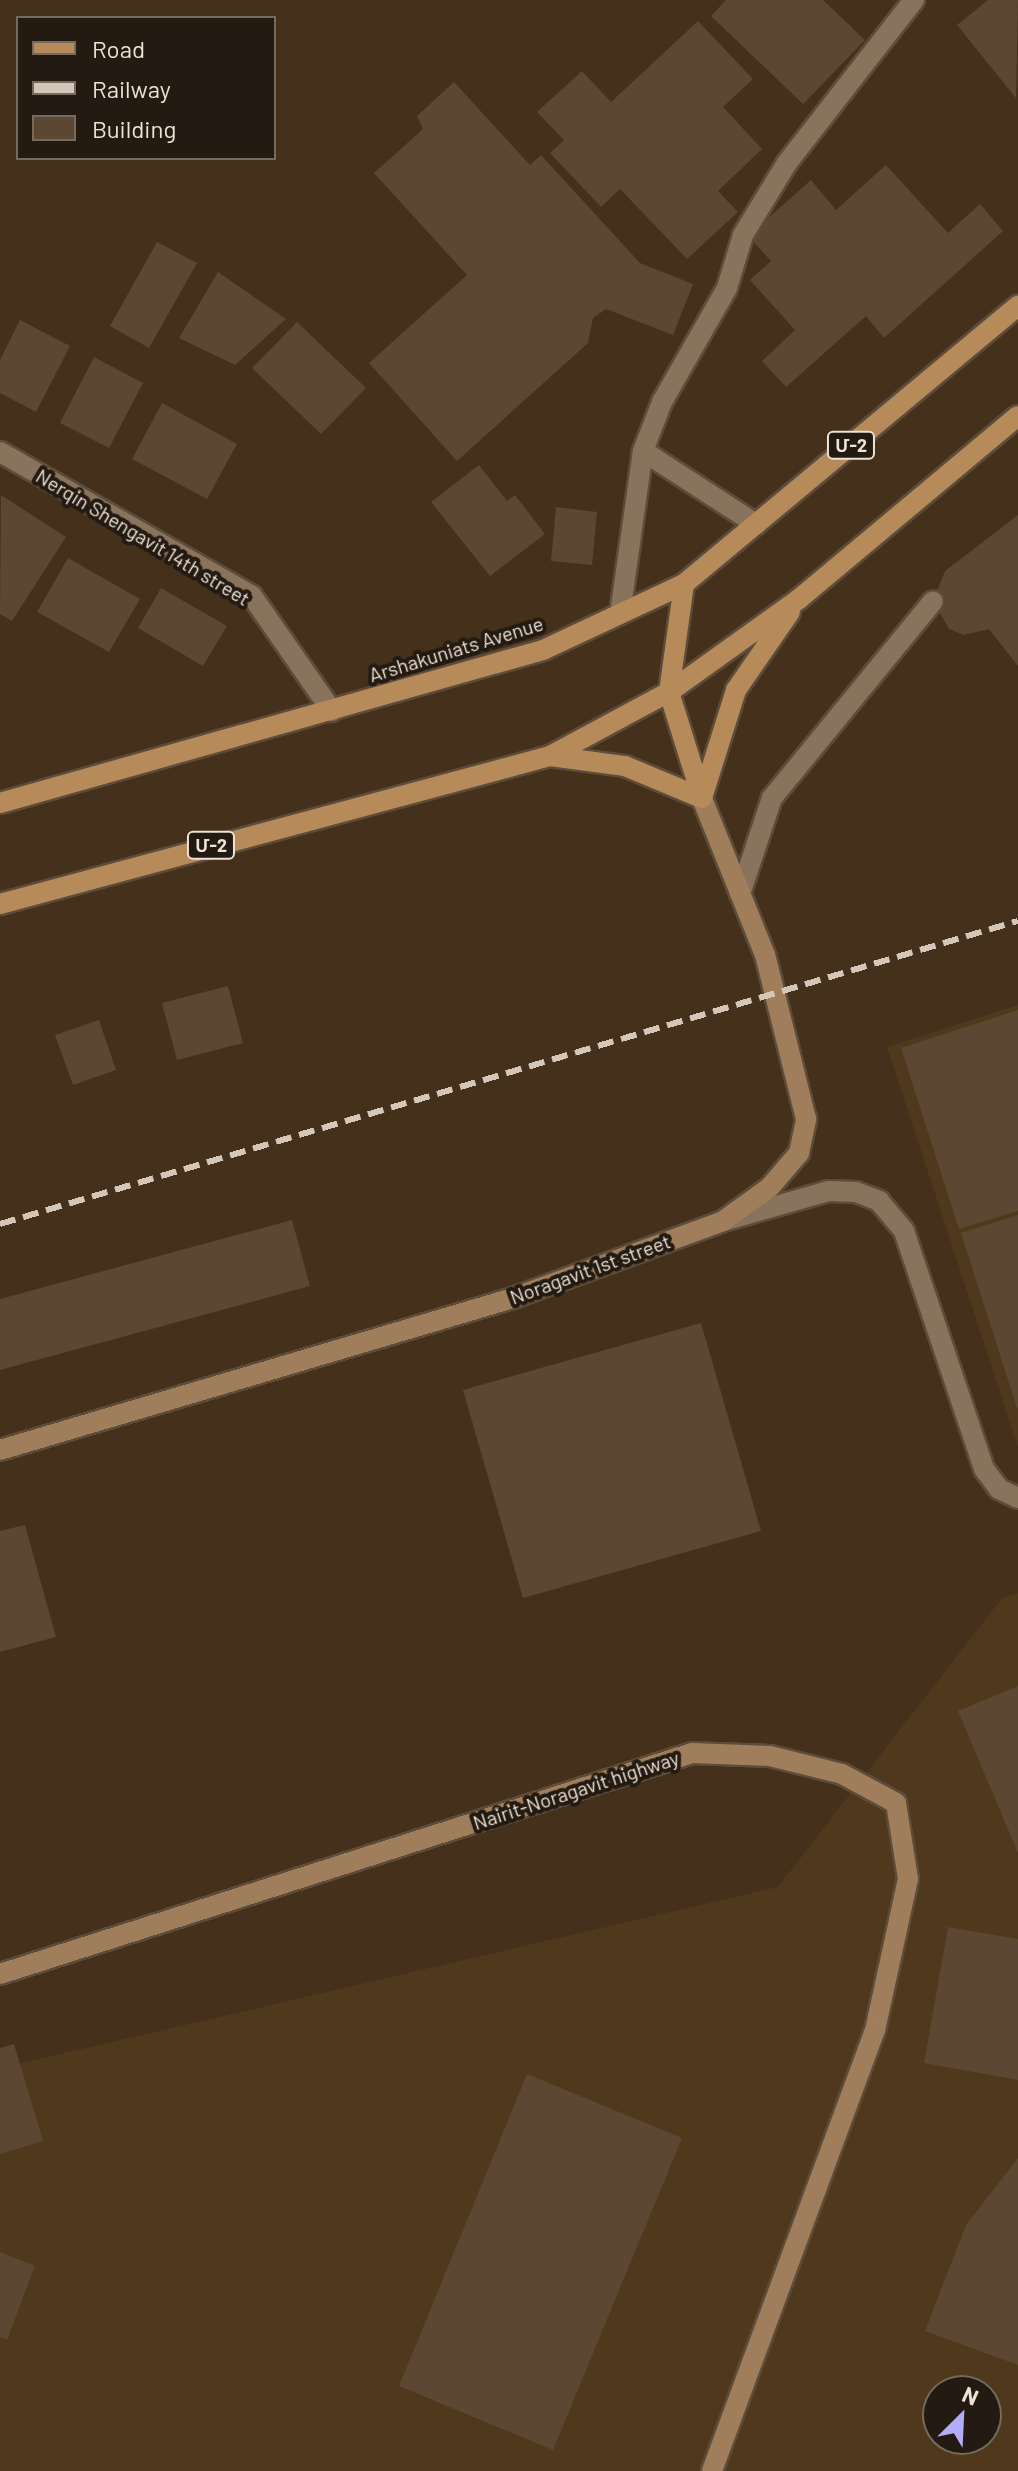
<!DOCTYPE html>
<html>
<head>
<meta charset="utf-8">
<style>
	body { margin:0 }
	#map { position:relative; width:1018px; height:2471px; overflow:hidden; background:#44301b; font-family:Barlow,"Noto Sans Armenian",sans-serif }
	div>[style] { position:absolute }
	[style*='--x'] { left:calc(var(--x)*1px); top:calc(var(--y)*1px); width:calc(var(--w)*1px); rotate:calc(var(--a)*1deg) }
	.built>* { inset:0; background:#50381d }
	.building>* { inset:0; background:#5c4732 }
	.roads { filter:drop-shadow(2px 0 #5d4c3a) drop-shadow(-2px 0 #5d4c3a) drop-shadow(0 2px #5d4c3a) drop-shadow(0 -2px #5d4c3a) }
	.lane>* { height:20px; margin:-10px; padding:0 10px; transform-origin:10px; border-radius:10px; background:#89735c }
	.street>* { height:20px; margin:-10px; padding:0 10px; transform-origin:10px; border-radius:10px; background:#89735c }
	.secondary>* { height:20px; margin:-10px; padding:0 10px; transform-origin:10px; border-radius:10px; background:#a07e5b }
	.primary>* { height:20px; margin:-10px; padding:0 10px; transform-origin:10px; border-radius:10px; background:#b78a5a }
	.rail>* { height:6px; margin-top:-3px; transform-origin:0; background:repeating-linear-gradient(90deg,#d4c6b9 0 16px,transparent 0 24px) }
	span { translate:-50% -50%; white-space:nowrap; text-align:center; line-height:1.15; -webkit-text-stroke:8px #231a11; paint-order:stroke }
	.shield-label span { padding:2px 6px; background:#231a11; border:2px solid; border-radius:6px; -webkit-text-stroke-width:0 }
	.shield-label { font-size:18px; color:#eee1d5; font-weight:700 }
	.street-label { font-size:20px; color:#eee1d5 }
	.legend { position:absolute; left:16px; top:16px; width:260px; height:144px; box-sizing:border-box; background:#231a11; border:2px solid #746a5f; margin:0; padding:10px 14px; list-style:none; font-size:24px; color:#eee1d5 }
	.legend li { display:flex; align-items:center; gap:16px; height:40px }
	.legend b { width:40px; border:2px solid #746a5f }
	.north { position:absolute; left:922px; top:2375px; width:80px; height:80px; box-sizing:border-box; background:#231a11; border:2px solid #746a5f; border-radius:50%; rotate:24deg; font-size:22px; font-weight:700; line-height:32px; text-align:center; color:#eee1d5 }
	.north::after { content:''; display:block; margin:auto; width:28px; height:36px; background:#b2adf9; clip-path:polygon(50% 0,100% 100%,50% 72%,0 100%) }
</style>
</head>
<body>
<div id="map">
	<div class="built">
		<i style="clip-path:polygon(1018px 1005px,1018px 1447px,887px 1047px)"></i>
		<i style="clip-path:polygon(evenodd,1018px 1593px,1018px 2471px,0 2471px,0 2068px,778px 1887px,1002px 1598px,1018px 1593px,938px 2391px,986px 2391px,986px 2439px,938px 2439px,938px 2391px)"></i>
	</div>
	<div class="building">
		<i style="clip-path:polygon(726px 0,823px 0,865px 40px,803px 104px,711px 16px)"></i>
		<i style="clip-path:polygon(988px 0,1018px 0,1016px 98px,957px 25px)"></i>
		<i style="clip-path:polygon(698px 21px,753px 79px,723px 107px,762px 149px,718px 191px,738px 212px,687px 259px,620px 189px,601px 207px,550px 153px,564px 140px,537px 112px,582px 71px,611px 102px)"></i>
		<i style="clip-path:polygon(454px 82px,530px 165px,541px 155px,640px 263px,693px 284px,673px 335px,606px 309px,593px 318px,588px 343px,457px 461px,369px 363px,467px 275px,374px 173px,423px 129px,417px 116px)"></i>
		<i style="clip-path:polygon(886px 165px,948px 233px,980px 204px,1003px 231px,884px 338px,866px 316px,786px 387px,762px 361px,795px 330px,750px 280px,771px 261px,748px 236px,811px 180px,836px 210px)"></i>
		<i style="clip-path:polygon(157px 242px,197px 263px,149px 348px,110px 326px)"></i>
		<i style="clip-path:polygon(218px 272px,286px 319px,235px 365px,179px 338px)"></i>
		<i style="clip-path:polygon(20px 320px,70px 346px,36px 412px,0 393px,0 360px)"></i>
		<i style="clip-path:polygon(297px 322px,366px 388px,321px 434px,252px 368px)"></i>
		<i style="clip-path:polygon(94px 357px,143px 383px,109px 448px,60px 423px)"></i>
		<i style="clip-path:polygon(162px 403px,237px 444px,207px 499px,132px 459px)"></i>
		<i style="clip-path:polygon(479px 465px,507px 501px,515px 495px,545px 534px,490px 576px,431px 502px)"></i>
		<i style="clip-path:polygon(1px 495px,66px 537px,12px 621px,0 614px)"></i>
		<i style="clip-path:polygon(556px 507px,597px 512px,592px 565px,551px 561px)"></i>
		<i style="clip-path:polygon(1018px 515px,1018px 666px,989px 629px,964px 635px,949px 629px,933px 601px,945px 571px)"></i>
		<i style="clip-path:polygon(68px 558px,140px 599px,109px 652px,37px 612px)"></i>
		<i style="clip-path:polygon(161px 588px,227px 626px,203px 666px,138px 628px)"></i>
		<i style="clip-path:polygon(228px 986px,243px 1043px,177px 1060px,162px 1003px)"></i>
		<i style="clip-path:polygon(1018px 1010px,1018px 1211px,959px 1229px,901px 1048px)"></i>
		<i style="clip-path:polygon(99px 1020px,116px 1070px,73px 1085px,55px 1035px)"></i>
		<i style="clip-path:polygon(1018px 1215px,1018px 1407px,1017px 1408px,961px 1233px)"></i>
		<i style="clip-path:polygon(292px 1220px,310px 1286px,0 1370px,0 1299px)"></i>
		<i style="clip-path:polygon(701px 1323px,761px 1531px,523px 1598px,463px 1390px)"></i>
		<i style="clip-path:polygon(25px 1525px,56px 1637px,0 1652px,0 1531px)"></i>
		<i style="clip-path:polygon(1018px 1686px,1018px 1853px,958px 1711px)"></i>
		<i style="clip-path:polygon(948px 1927px,1018px 1939px,1018px 2080px,924px 2063px)"></i>
		<i style="clip-path:polygon(14px 2044px,43px 2141px,0 2154px,0 2048px)"></i>
		<i style="clip-path:polygon(527px 2074px,682px 2138px,553px 2450px,399px 2386px)"></i>
		<i style="clip-path:polygon(1018px 2158px,1018px 2365px,925px 2331px,966px 2225px)"></i>
		<i style="clip-path:polygon(0 2252px,35px 2266px,7px 2340px,0 2337px)"></i>
	</div>
	<div class="roads">
		<div class="lane">
			<i style="--x:740;--y:894;--w:101;--a:-71.6"></i>
			<i style="--x:772;--y:798;--w:254;--a:-50.7"></i>
			<i style="--x:727;--y:1220;--w:106;--a:-15.9"></i>
			<i style="--x:829;--y:1191;--w:27;--a:2"></i>
			<i style="--x:856;--y:1192;--w:25;--a:21"></i>
			<i style="--x:879;--y:1201;--w:39;--a:50"></i>
			<i style="--x:904;--y:1231;--w:251;--a:71.4"></i>
			<i style="--x:984;--y:1469;--w:25;--a:53"></i>
			<i style="--x:999;--y:1489;--w:21;--a:25"></i>
		</div>
		<div class="street">
			<i style="--x:643;--y:451;--w:135;--a:32.9"></i>
			<i style="--x:0;--y:452;--w:290;--a:29.7"></i>
			<i style="--x:252;--y:596;--w:140;--a:55.2"></i>
			<i style="--x:620;--y:614;--w:165;--a:-82"></i>
			<i style="--x:643;--y:451;--w:53;--a:-68.8"></i>
			<i style="--x:662;--y:402;--w:131;--a:-60.3"></i>
			<i style="--x:727;--y:288;--w:55;--a:-73.2"></i>
			<i style="--x:743;--y:235;--w:84;--a:-58.6"></i>
			<i style="--x:787;--y:163;--w:207;--a:-52.1"></i>
		</div>
		<div class="secondary">
			<i style="--x:0;--y:1450;--w:535;--a:-16.5"></i>
			<i style="--x:513;--y:1298;--w:224;--a:-20.1"></i>
			<i style="--x:723;--y:1221;--w:58;--a:-35.9"></i>
			<i style="--x:770;--y:1187;--w:45;--a:-49.5"></i>
			<i style="--x:799;--y:1153;--w:35;--a:-78"></i>
			<i style="--x:806;--y:1119;--w:169;--a:-104"></i>
			<i style="--x:765;--y:955;--w:169;--a:-111.9"></i>
			<i style="--x:0;--y:1974;--w:726;--a:-17.71"></i>
			<i style="--x:692;--y:1753;--w:78;--a:2.2"></i>
			<i style="--x:770;--y:1756;--w:74;--a:14"></i>
			<i style="--x:842;--y:1774;--w:61;--a:28.2"></i>
			<i style="--x:896;--y:1803;--w:77;--a:81"></i>
			<i style="--x:908;--y:1879;--w:155;--a:102.3"></i>
			<i style="--x:875;--y:2030;--w:470;--a:110.3"></i>
		</div>
		<div class="primary">
			<i style="--x:684;--y:584;--w:109;--a:97.9"></i>
			<i style="--x:669;--y:692;--w:107;--a:72.6"></i>
			<i style="--x:550;--y:756;--w:76;--a:7.6"></i>
			<i style="--x:625;--y:766;--w:83;--a:22.6"></i>
			<i style="--x:702;--y:798;--w:113;--a:-72.5"></i>
			<i style="--x:736;--y:690;--w:95;--a:-55.3"></i>
			<i style="--x:0;--y:803;--w:564;--a:-15.74"></i>
			<i style="--x:543;--y:650;--w:156;--a:-25.1"></i>
			<i style="--x:684;--y:584;--w:435;--a:-39.8"></i>
			<i style="--x:0;--y:904;--w:570;--a:-15.06"></i>
			<i style="--x:550;--y:756;--w:135;--a:-28.3"></i>
			<i style="--x:669;--y:692;--w:160;--a:-35.6"></i>
			<i style="--x:799;--y:599;--w:285;--a:-39.9"></i>
		</div>
	</div>
	<div class="rail">
		<i style="--x:0;--y:1224;--w:1062;--a:-16.58"></i>
	</div>
	<div class="shield-label">
		<span style="left:851px;top:445px">Մ-2</span>
		<span style="left:211px;top:845px">Մ-2</span>
	</div>
	<div class="street-label">
		<span style="left:143px;top:537px;rotate:31deg">Nerqin Shengavit 14th street</span>
		<span style="left:456px;top:649px;rotate:-17deg">Arshakuniats Avenue</span>
		<span style="left:590px;top:1269px;rotate:-20deg">Noragavit 1st street</span>
		<span style="left:576px;top:1790px;rotate:-18deg">Nairit-Noragavit highway</span>
	</div>
	<ul class="legend">
	<li><b style="height:10px;background:#b78a5a"></b>Road</li>
	<li><b style="height:10px;background:#d4c6b9"></b>Railway</li>
	<li><b style="height:22px;background:#5c4732"></b>Building</li>
	</ul>
	<div class="north">N</div>
</div>
</body>
</html>
